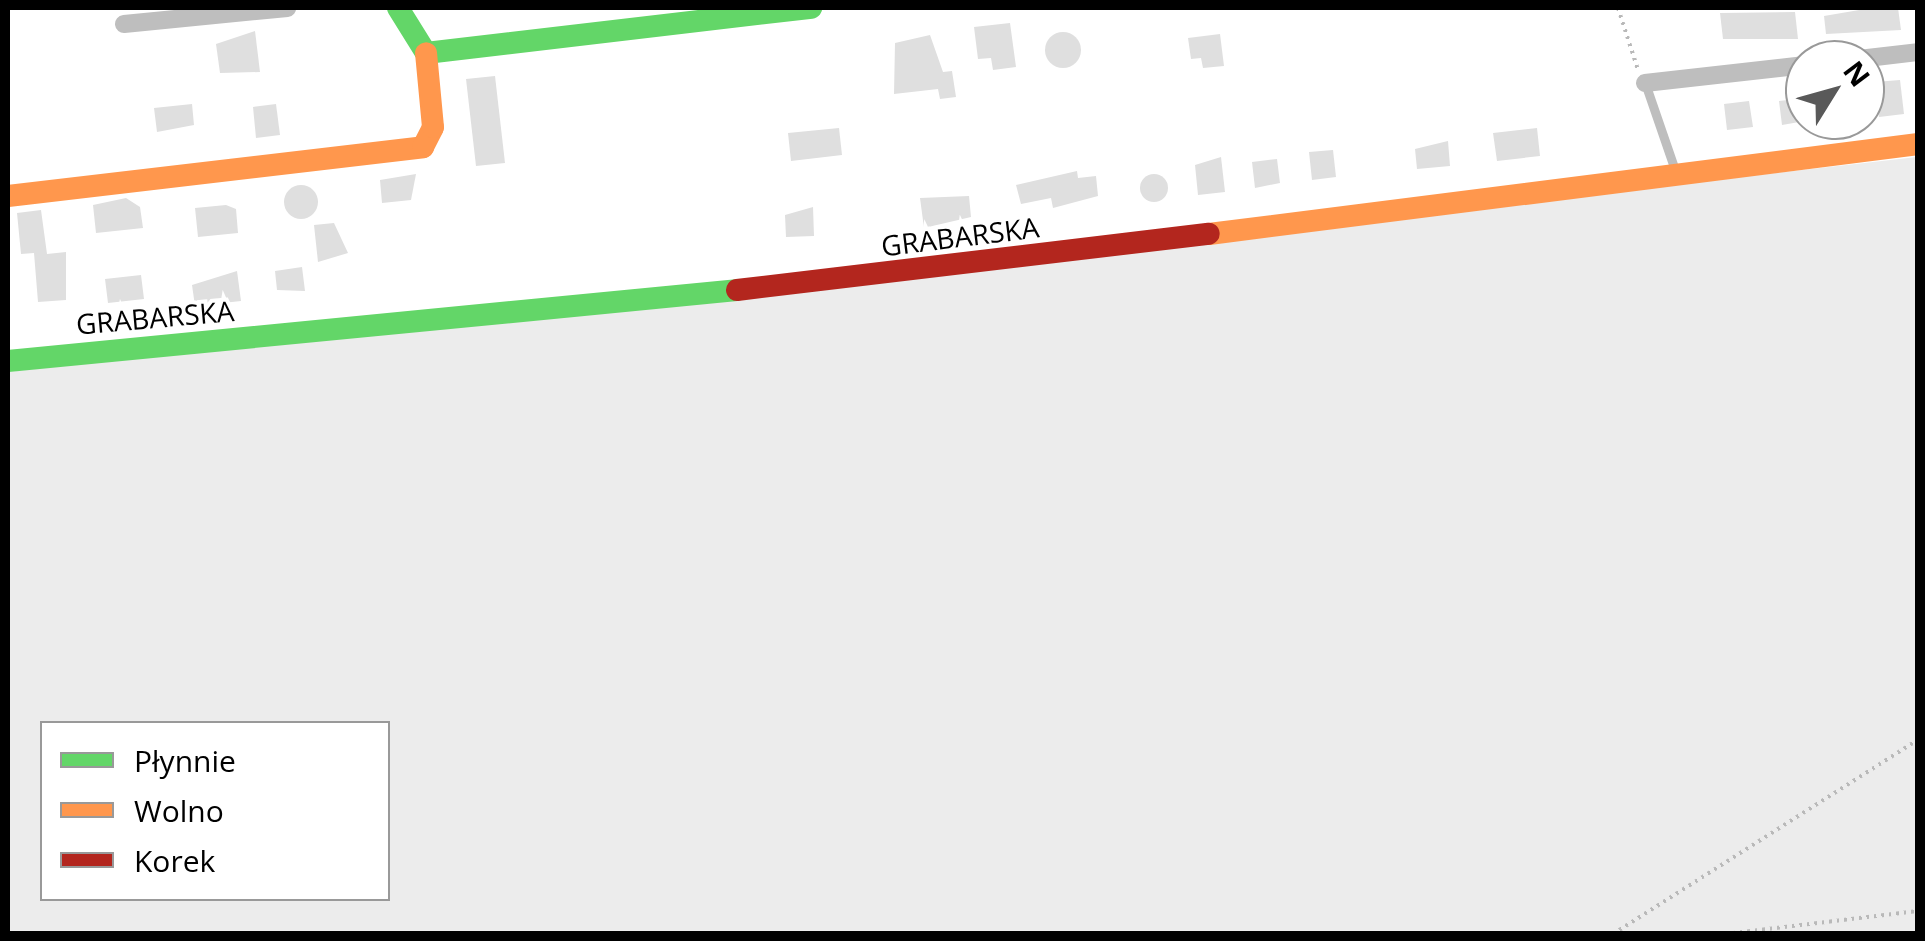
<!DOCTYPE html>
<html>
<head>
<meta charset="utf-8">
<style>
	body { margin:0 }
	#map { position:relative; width:1925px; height:941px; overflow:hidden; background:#fff; font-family:"Open Sans",sans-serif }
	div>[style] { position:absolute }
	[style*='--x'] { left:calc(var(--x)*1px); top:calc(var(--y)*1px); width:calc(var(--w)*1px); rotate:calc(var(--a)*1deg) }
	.green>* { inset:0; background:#ececec }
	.building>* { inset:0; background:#dfdfdf }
	.round { border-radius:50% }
	.path>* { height:4px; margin-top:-2px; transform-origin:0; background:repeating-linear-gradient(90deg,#b9b9b9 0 2.5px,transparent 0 7.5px) }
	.lane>* { height:9px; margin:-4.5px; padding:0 4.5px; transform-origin:4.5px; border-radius:4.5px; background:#bebebe }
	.street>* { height:18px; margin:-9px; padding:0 9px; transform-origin:9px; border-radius:9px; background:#bebebe }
	.fast>* { height:22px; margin:-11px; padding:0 11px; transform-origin:11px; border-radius:11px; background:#63d668 }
	.slow>* { height:22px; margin:-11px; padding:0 11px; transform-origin:11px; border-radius:11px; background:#ff974d }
	.jam>* { height:22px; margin:-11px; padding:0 11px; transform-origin:11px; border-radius:11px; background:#b3261e }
	span { translate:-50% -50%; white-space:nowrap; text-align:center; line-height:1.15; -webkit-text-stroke:8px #fff; paint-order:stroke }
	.street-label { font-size:28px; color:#000 }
	.frame { position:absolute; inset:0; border:10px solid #000; pointer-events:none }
	.legend { position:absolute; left:40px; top:721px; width:350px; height:180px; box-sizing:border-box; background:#fff; border:2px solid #999; margin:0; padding:12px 18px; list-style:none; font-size:30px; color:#000 }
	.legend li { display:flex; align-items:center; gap:20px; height:50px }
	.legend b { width:50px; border:2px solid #999 }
	.north { position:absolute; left:1785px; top:40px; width:100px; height:100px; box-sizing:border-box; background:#fff; border:2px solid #999; border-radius:50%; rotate:53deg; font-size:28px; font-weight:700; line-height:40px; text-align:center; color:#000 }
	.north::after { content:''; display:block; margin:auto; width:35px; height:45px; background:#595959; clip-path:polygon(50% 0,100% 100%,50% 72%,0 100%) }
</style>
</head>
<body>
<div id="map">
	<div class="green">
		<i style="clip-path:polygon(evenodd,1917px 157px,1917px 933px,8px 933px,8px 372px,1917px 157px,42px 724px,388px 724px,388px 898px,42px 898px,42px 724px)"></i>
	</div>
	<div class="building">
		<i style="clip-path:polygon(1871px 8px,1898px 8px,1901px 30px,1826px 34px,1824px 16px)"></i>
		<i style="clip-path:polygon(1795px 12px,1798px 39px,1723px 39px,1720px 13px)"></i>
		<i style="clip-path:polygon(1010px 23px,1016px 67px,993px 70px,991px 58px,978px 59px,974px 27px)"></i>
		<i style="clip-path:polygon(255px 31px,260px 72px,220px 73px,216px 44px)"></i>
		<i class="round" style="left:1045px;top:32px;width:36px;height:36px"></i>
		<i style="clip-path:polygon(1220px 34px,1224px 66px,1203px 68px,1201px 58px,1191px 59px,1188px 38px)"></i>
		<i style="clip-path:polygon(930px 35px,943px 72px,952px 71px,956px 97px,940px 99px,938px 89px,894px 94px,895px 43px)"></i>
		<i style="clip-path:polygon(495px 76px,505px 163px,476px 166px,466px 79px)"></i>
		<i style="clip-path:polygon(1900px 80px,1904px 114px,1879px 117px,1875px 82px)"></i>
		<i style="clip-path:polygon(1804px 98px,1805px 121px,1782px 125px,1779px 101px)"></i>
		<i style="clip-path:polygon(1749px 101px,1753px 127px,1727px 130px,1724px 104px)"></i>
		<i style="clip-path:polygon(192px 104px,194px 125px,157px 132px,154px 108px)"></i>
		<i style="clip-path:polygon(276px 104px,280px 135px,256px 138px,253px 107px)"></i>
		<i style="clip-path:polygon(839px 128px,842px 155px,791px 161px,788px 133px)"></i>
		<i style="clip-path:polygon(1537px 128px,1540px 156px,1497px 161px,1493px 133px)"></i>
		<i style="clip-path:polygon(1448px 141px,1450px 166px,1417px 169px,1415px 149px)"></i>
		<i style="clip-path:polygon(1333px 150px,1336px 177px,1312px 180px,1309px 152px)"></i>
		<i style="clip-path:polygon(1221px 157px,1225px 192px,1198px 195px,1195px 165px)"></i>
		<i style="clip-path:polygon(1277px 159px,1280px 183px,1255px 188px,1252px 162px)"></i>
		<i style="clip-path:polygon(1077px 171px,1078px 178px,1096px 176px,1098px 196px,1053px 208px,1051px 198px,1021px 204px,1016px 185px)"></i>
		<i class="round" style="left:1140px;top:174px;width:28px;height:28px"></i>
		<i style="clip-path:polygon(416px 174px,411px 200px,382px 203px,380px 180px)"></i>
		<i class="round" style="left:284px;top:185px;width:34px;height:34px"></i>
		<i style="clip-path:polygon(969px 196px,971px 217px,924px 228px,920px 198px)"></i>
		<i style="clip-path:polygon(126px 198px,140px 207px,143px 228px,96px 233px,93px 205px)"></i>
		<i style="clip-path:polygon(226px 205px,236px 209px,238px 233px,198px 237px,195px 208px)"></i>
		<i style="clip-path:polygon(813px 207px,814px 236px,786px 237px,785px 215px)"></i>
		<i style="clip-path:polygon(41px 210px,47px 254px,66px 252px,66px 300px,38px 302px,34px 253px,21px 254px,17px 213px)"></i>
		<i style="clip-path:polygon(334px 223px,348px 253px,318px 262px,314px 225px)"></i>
		<i style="clip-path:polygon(302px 267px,305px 291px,277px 290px,275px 271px)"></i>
		<i style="clip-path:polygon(237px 271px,241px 301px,195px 306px,192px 285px)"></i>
		<i style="clip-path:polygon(141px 275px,144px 299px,108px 303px,105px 279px)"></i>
	</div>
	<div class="path">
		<i style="--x:1618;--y:8;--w:65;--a:72.1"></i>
		<i style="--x:1613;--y:934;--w:361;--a:-32.5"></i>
		<i style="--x:1725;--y:934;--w:194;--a:-6.8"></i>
	</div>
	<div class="lane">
		<i style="--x:1645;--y:83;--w:92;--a:71"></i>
	</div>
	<div class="street">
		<i style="--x:124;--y:24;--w:164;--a:-5.6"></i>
		<i style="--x:1850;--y:60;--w:68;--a:-6.7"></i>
		<i style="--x:1645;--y:83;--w:161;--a:-6.4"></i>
	</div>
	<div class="fast">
		<i style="--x:398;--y:8;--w:53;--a:58.1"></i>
		<i style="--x:426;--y:53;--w:388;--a:-6.7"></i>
		<i style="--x:8;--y:361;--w:732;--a:-5.56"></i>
	</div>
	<div class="slow">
		<i style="--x:8;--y:196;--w:418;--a:-6.7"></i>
		<i style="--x:423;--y:147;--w:22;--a:-63"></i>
		<i style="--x:433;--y:127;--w:74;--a:-95.4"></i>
		<i style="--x:1209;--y:234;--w:715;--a:-7.23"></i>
	</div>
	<div class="jam">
		<i style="--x:737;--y:290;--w:475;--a:-6.8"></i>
	</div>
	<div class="street-label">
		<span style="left:960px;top:236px;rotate:-7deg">GRABARSKA</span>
		<span style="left:155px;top:317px;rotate:-5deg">GRABARSKA</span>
	</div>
	<div class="frame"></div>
	<ul class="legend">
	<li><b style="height:12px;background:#63d668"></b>Płynnie</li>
	<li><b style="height:12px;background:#ff974d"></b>Wolno</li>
	<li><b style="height:12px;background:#b3261e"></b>Korek</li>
	</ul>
	<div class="north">N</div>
</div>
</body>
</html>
